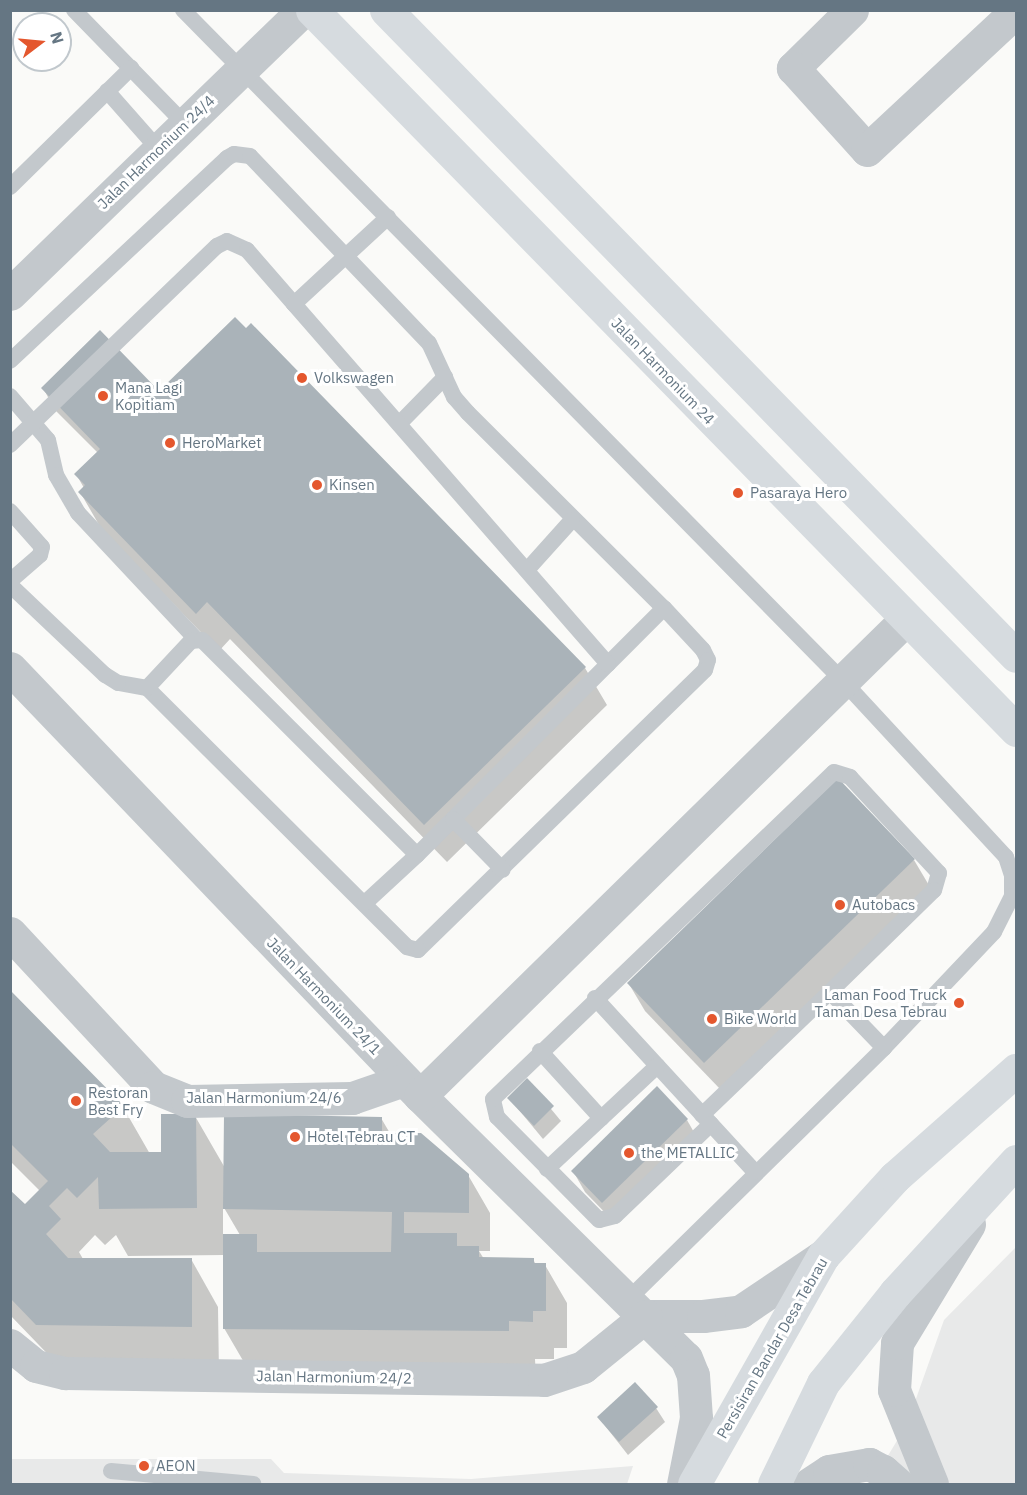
<!DOCTYPE html>
<html>
<head>
<meta charset="utf-8">
<style>
	body { margin:0 }
	#map { position:relative; width:1027px; height:1495px; overflow:hidden; background:#fafaf8; font-family:"IBM Plex Sans",sans-serif }
	div>[style] { position:absolute }
	[style*='--x'] { left:calc(var(--x)*1px); top:calc(var(--y)*1px); width:calc(var(--w)*1px); rotate:calc(var(--a)*1deg) }
	.built>* { inset:0; background:#e8e9e9 }
	.shadow>* { inset:0; background:#0003 }
	.building>* { inset:0; background:#aab3b9 }
	.lane>* { height:16px; margin:-8px; padding:0 8px; transform-origin:8px; border-radius:8px; background:#c3c8cc }
	.street>* { height:33px; margin:-16.5px; padding:0 16.5px; transform-origin:16.5px; border-radius:16.5px; background:#c3c8cc }
	.secondary>* { height:33px; margin:-16.5px; padding:0 16.5px; transform-origin:16.5px; border-radius:16.5px; background:#d6dbdf }
	.dots>* { width:16px; height:16px; translate:-50% -50%; box-sizing:border-box; border:3px solid #fff; border-radius:50% }
	span { translate:-50% -50%; white-space:nowrap; text-align:center; line-height:1.15; -webkit-text-stroke:6px #fff; paint-order:stroke }
	.street-label { font-size:15px; color:#657683 }
	.poi-label { font-size:15px; color:#657683 }
	.left { translate:0 -50%; text-align:left }
	.right { translate:-100% -50%; text-align:right }
	.frame { position:absolute; inset:0; border:12px solid #657683; pointer-events:none }
	.north { position:absolute; left:12px; top:12px; width:60px; height:60px; box-sizing:border-box; background:#fff; border:2px solid #c1c8cd; border-radius:50%; rotate:74deg; font-size:16px; font-weight:700; line-height:24px; text-align:center; color:#657683 }
	.north::after { content:''; display:block; margin:auto; width:21px; height:27px; background:#e4572e; clip-path:polygon(50% 0,100% 100%,50% 72%,0 100%) }
</style>
</head>
<body>
<div id="map">
	<div class="built">
		<i style="clip-path:polygon(1016px 1247px,1016px 1484px,871px 1484px,907px 1424px,944px 1320px)"></i>
		<i style="clip-path:polygon(11px 1459px,271px 1459px,284px 1473px,471px 1479px,633px 1466px,627px 1484px,11px 1484px)"></i>
	</div>
	<div class="shadow">
		<i style="clip-path:polygon(43px 388px,159px 393px,585px 668px,607px 705px,447px 862px,230px 639px,219px 651px,102px 530px,80px 492px,84px 488px,76px 474px,98px 453px,55px 410px)"></i>
		<i style="clip-path:polygon(914px 860px,930px 887px,721px 1090px,645px 1011px,629px 984px)"></i>
		<i style="clip-path:polygon(evenodd,10px 992px,123px 1107px,150px 1154px,163px 1154px,195px 1116px,225px 1168px,381px 1118px,391px 1135px,468px 1175px,490px 1213px,490px 1251px,479px 1251px,484px 1259px,533px 1259px,536px 1265px,545px 1265px,567px 1303px,567px 1348px,554px 1348px,554px 1359px,535px 1359px,536px 1378px,252px 1376px,224px 1328px,225px 1255px,128px 1256px,116px 1235px,105px 1245px,95px 1235px,79px 1252px,83px 1259px,191px 1259px,218px 1307px,219px 1375px,65px 1372px,10px 1315px,10px 1192px,25px 1206px,40px 1191px,10px 1161px,10px 992px,223px 1206px,240px 1235px,223px 1235px,223px 1206px)"></i>
		<i style="clip-path:polygon(527px 1080px,561px 1121px,543px 1139px,509px 1098px)"></i>
		<i style="clip-path:polygon(687px 1120px,699px 1141px,615px 1223px,585px 1192px,573px 1171px)"></i>
		<i style="clip-path:polygon(656px 1408px,665px 1422px,628px 1455px,599px 1418px)"></i>
	</div>
	<div class="building">
		<i style="clip-path:polygon(235px 317px,246px 328px,251px 323px,586px 667px,424px 825px,207px 602px,196px 614px,78px 492px,85px 485px,74px 474px,100px 449px,41px 388px,100px 330px,159px 391px)"></i>
		<i style="clip-path:polygon(838px 778px,915px 859px,704px 1063px,627px 983px)"></i>
		<i style="clip-path:polygon(10px 990px,124px 1106px,93px 1134px,110px 1152px,161px 1152px,161px 1114px,196px 1114px,197px 1208px,99px 1209px,98px 1177px,77px 1198px,67px 1188px,49px 1206px,61px 1219px,46px 1234px,68px 1258px,192px 1258px,192px 1327px,36px 1325px,10px 1298px,10px 1190px,25px 1204px,48px 1181px,10px 1143px)"></i>
		<i style="clip-path:polygon(527px 1078px,554px 1106px,534px 1126px,507px 1098px)"></i>
		<i style="clip-path:polygon(657px 1086px,688px 1119px,602px 1203px,571px 1171px)"></i>
		<i style="clip-path:polygon(224px 1114px,382px 1117px,382px 1133px,421px 1133px,469px 1174px,469px 1213px,404px 1212px,404px 1233px,457px 1233px,457px 1246px,479px 1246px,479px 1257px,534px 1258px,534px 1263px,546px 1263px,546px 1311px,533px 1311px,533px 1322px,509px 1321px,509px 1331px,223px 1329px,223px 1234px,257px 1234px,257px 1252px,391px 1252px,392px 1212px,223px 1209px)"></i>
		<i style="clip-path:polygon(635px 1382px,658px 1407px,619px 1442px,597px 1417px)"></i>
	</div>
	<div class="lane">
		<i style="--x:74;--y:10;--w:159;--a:45.8"></i>
		<i style="--x:183;--y:10;--w:941;--a:45.47"></i>
		<i style="--x:843;--y:681;--w:240;--a:47.2"></i>
		<i style="--x:1006;--y:857;--w:20;--a:72"></i>
		<i style="--x:1012;--y:876;--w:20;--a:90"></i>
		<i style="--x:1012;--y:896;--w:40;--a:116.6"></i>
		<i style="--x:994;--y:932;--w:160;--a:133.5"></i>
		<i style="--x:884;--y:1048;--w:356;--a:135.5"></i>
		<i style="--x:107;--y:91;--w:79;--a:48.6"></i>
		<i style="--x:10;--y:187;--w:170;--a:-44.5"></i>
		<i style="--x:10;--y:361;--w:297;--a:-43.1"></i>
		<i style="--x:227;--y:158;--w:8;--a:-30"></i>
		<i style="--x:234;--y:154;--w:16;--a:7"></i>
		<i style="--x:250;--y:156;--w:259;--a:46.3"></i>
		<i style="--x:429;--y:343;--w:60;--a:65.2"></i>
		<i style="--x:454;--y:397;--w:21;--a:49"></i>
		<i style="--x:468;--y:413;--w:276;--a:44.9"></i>
		<i style="--x:664;--y:608;--w:57;--a:47.1"></i>
		<i style="--x:703;--y:650;--w:11;--a:63"></i>
		<i style="--x:708;--y:660;--w:10;--a:107"></i>
		<i style="--x:705;--y:670;--w:401;--a:135.7"></i>
		<i style="--x:418;--y:950;--w:11;--a:-165"></i>
		<i style="--x:407;--y:947;--w:367;--a:-135.1"></i>
		<i style="--x:147;--y:688;--w:29;--a:-170"></i>
		<i style="--x:118;--y:683;--w:15;--a:-148"></i>
		<i style="--x:105;--y:675;--w:131;--a:-136.5"></i>
		<i style="--x:10;--y:396;--w:58;--a:49.2"></i>
		<i style="--x:48;--y:440;--w:36;--a:77"></i>
		<i style="--x:56;--y:475;--w:44;--a:59.9"></i>
		<i style="--x:78;--y:513;--w:174;--a:46.9"></i>
		<i style="--x:399;--y:424;--w:66;--a:-45.6"></i>
		<i style="--x:10;--y:445;--w:287;--a:-43.9"></i>
		<i style="--x:217;--y:246;--w:11;--a:-27"></i>
		<i style="--x:227;--y:241;--w:22;--a:24"></i>
		<i style="--x:247;--y:250;--w:72;--a:49"></i>
		<i style="--x:10;--y:511;--w:48;--a:48.4"></i>
		<i style="--x:42;--y:547;--w:8;--a:104"></i>
		<i style="--x:40;--y:555;--w:40;--a:139"></i>
		<i style="--x:527;--y:570;--w:67;--a:-48"></i>
		<i style="--x:608;--y:664;--w:79;--a:-45"></i>
		<i style="--x:147;--y:688;--w:64;--a:-46.9"></i>
		<i style="--x:191;--y:641;--w:11;--a:-5"></i>
		<i style="--x:202;--y:640;--w:304;--a:45"></i>
		<i style="--x:417;--y:855;--w:270;--a:-45"></i>
		<i style="--x:608;--y:664;--w:478;--a:-131.1"></i>
		<i style="--x:294;--y:304;--w:128;--a:-42.8"></i>
		<i style="--x:453;--y:819;--w:71;--a:45.6"></i>
		<i style="--x:365;--y:903;--w:71;--a:-42.7"></i>
		<i style="--x:595;--y:998;--w:236;--a:47.4"></i>
		<i style="--x:540;--y:1051;--w:91;--a:47.7"></i>
		<i style="--x:702;--y:1115;--w:178;--a:-43.9"></i>
		<i style="--x:711;--y:1124;--w:133;--a:136.2"></i>
		<i style="--x:615;--y:1216;--w:16;--a:166"></i>
		<i style="--x:599;--y:1220;--w:145;--a:-134.7"></i>
		<i style="--x:497;--y:1117;--w:18;--a:-103"></i>
		<i style="--x:493;--y:1099;--w:472;--a:-43.8"></i>
		<i style="--x:834;--y:772;--w:17;--a:17"></i>
		<i style="--x:850;--y:777;--w:131;--a:47.2"></i>
		<i style="--x:939;--y:873;--w:18;--a:106"></i>
		<i style="--x:934;--y:890;--w:146;--a:135.6"></i>
		<i style="--x:830;--y:992;--w:78;--a:46"></i>
		<i style="--x:547;--y:1169;--w:151;--a:-43.1"></i>
		<i style="--x:111;--y:1471;--w:143;--a:5.2"></i>
	</div>
	<div class="street">
		<i style="--x:852;--y:10;--w:83;--a:135.5"></i>
		<i style="--x:793;--y:68;--w:110;--a:47.9"></i>
		<i style="--x:867;--y:150;--w:204;--a:-43"></i>
		<i style="--x:10;--y:294;--w:408;--a:-44.1"></i>
		<i style="--x:10;--y:668;--w:593;--a:46.23"></i>
		<i style="--x:420;--y:1096;--w:373;--a:44.6"></i>
		<i style="--x:686;--y:1358;--w:18;--a:68"></i>
		<i style="--x:693;--y:1375;--w:43;--a:86"></i>
		<i style="--x:696;--y:1418;--w:67;--a:101.1"></i>
		<i style="--x:10;--y:933;--w:210;--a:47.1"></i>
		<i style="--x:153;--y:1087;--w:37;--a:22"></i>
		<i style="--x:187;--y:1101;--w:165;--a:-1"></i>
		<i style="--x:352;--y:1098;--w:55;--a:-19.1"></i>
		<i style="--x:420;--y:1096;--w:680;--a:-44.46"></i>
		<i style="--x:646;--y:1316;--w:57;--a:0"></i>
		<i style="--x:703;--y:1316;--w:38;--a:-7"></i>
		<i style="--x:741;--y:1311;--w:99;--a:-33.9"></i>
		<i style="--x:10;--y:1345;--w:33;--a:39"></i>
		<i style="--x:36;--y:1366;--w:30;--a:14"></i>
		<i style="--x:65;--y:1373;--w:479;--a:0.8"></i>
		<i style="--x:544;--y:1380;--w:41;--a:-18.4"></i>
		<i style="--x:583;--y:1367;--w:81;--a:-39"></i>
		<i style="--x:809;--y:1484;--w:24;--a:-33"></i>
		<i style="--x:829;--y:1471;--w:41;--a:-9.9"></i>
		<i style="--x:869;--y:1464;--w:16;--a:27"></i>
		<i style="--x:883;--y:1471;--w:20;--a:41"></i>
		<i style="--x:932;--y:1484;--w:101;--a:-112"></i>
		<i style="--x:894;--y:1390;--w:47;--a:-86.3"></i>
		<i style="--x:897;--y:1343;--w:139;--a:-58.8"></i>
	</div>
	<div class="secondary">
		<i style="--x:312;--y:10;--w:1007;--a:45.64"></i>
		<i style="--x:386;--y:10;--w:902;--a:45.72"></i>
		<i style="--x:694;--y:1484;--w:262;--a:-60.5"></i>
		<i style="--x:823;--y:1256;--w:107;--a:-47.7"></i>
		<i style="--x:895;--y:1177;--w:162;--a:-41.5"></i>
		<i style="--x:774;--y:1484;--w:112;--a:-64.1"></i>
		<i style="--x:823;--y:1383;--w:115;--a:-51.3"></i>
		<i style="--x:895;--y:1293;--w:179;--a:-47.5"></i>
	</div>
	<div class="dots">
		<i style="left:302px;top:378px;background:#e4572e"></i>
		<i style="left:103px;top:396px;background:#e4572e"></i>
		<i style="left:170px;top:443px;background:#e4572e"></i>
		<i style="left:317px;top:485px;background:#e4572e"></i>
		<i style="left:738px;top:493px;background:#e4572e"></i>
		<i style="left:840px;top:905px;background:#e4572e"></i>
		<i style="left:959px;top:1003px;background:#e4572e"></i>
		<i style="left:712px;top:1019px;background:#e4572e"></i>
		<i style="left:76px;top:1101px;background:#e4572e"></i>
		<i style="left:295px;top:1137px;background:#e4572e"></i>
		<i style="left:629px;top:1153px;background:#e4572e"></i>
		<i style="left:144px;top:1466px;background:#e4572e"></i>
	</div>
	<div class="street-label">
		<span style="left:156px;top:152px;rotate:-44deg">Jalan Harmonium 24/4</span>
		<span style="left:663px;top:371px;rotate:46deg">Jalan Harmonium 24</span>
		<span style="left:324px;top:996px;rotate:46deg">Jalan Harmonium 24/1</span>
		<span style="left:264px;top:1098px">Jalan Harmonium 24/6</span>
		<span style="left:772px;top:1348px;rotate:-60deg">Persisiran Bandar Desa Tebrau</span>
		<span style="left:334px;top:1377px;rotate:1deg">Jalan Harmonium 24/2</span>
	</div>
	<div class="poi-label">
		<span class="left" style="left:314px;top:378px">Volkswagen</span>
		<span class="left" style="left:115px;top:396px">Mana Lagi<br>Kopitiam</span>
		<span class="left" style="left:182px;top:443px">HeroMarket</span>
		<span class="left" style="left:329px;top:485px">Kinsen</span>
		<span class="left" style="left:750px;top:493px">Pasaraya Hero</span>
		<span class="left" style="left:852px;top:905px">Autobacs</span>
		<span class="right" style="left:947px;top:1003px">Laman Food Truck<br>Taman Desa Tebrau</span>
		<span class="left" style="left:724px;top:1019px">Bike World</span>
		<span class="left" style="left:88px;top:1101px">Restoran<br>Best Fry</span>
		<span class="left" style="left:307px;top:1137px">Hotel Tebrau CT</span>
		<span class="left" style="left:641px;top:1153px">the METALLIC</span>
		<span class="left" style="left:156px;top:1466px">AEON</span>
	</div>
	<div class="frame"></div>
	<div class="north">N</div>
</div>
</body>
</html>
